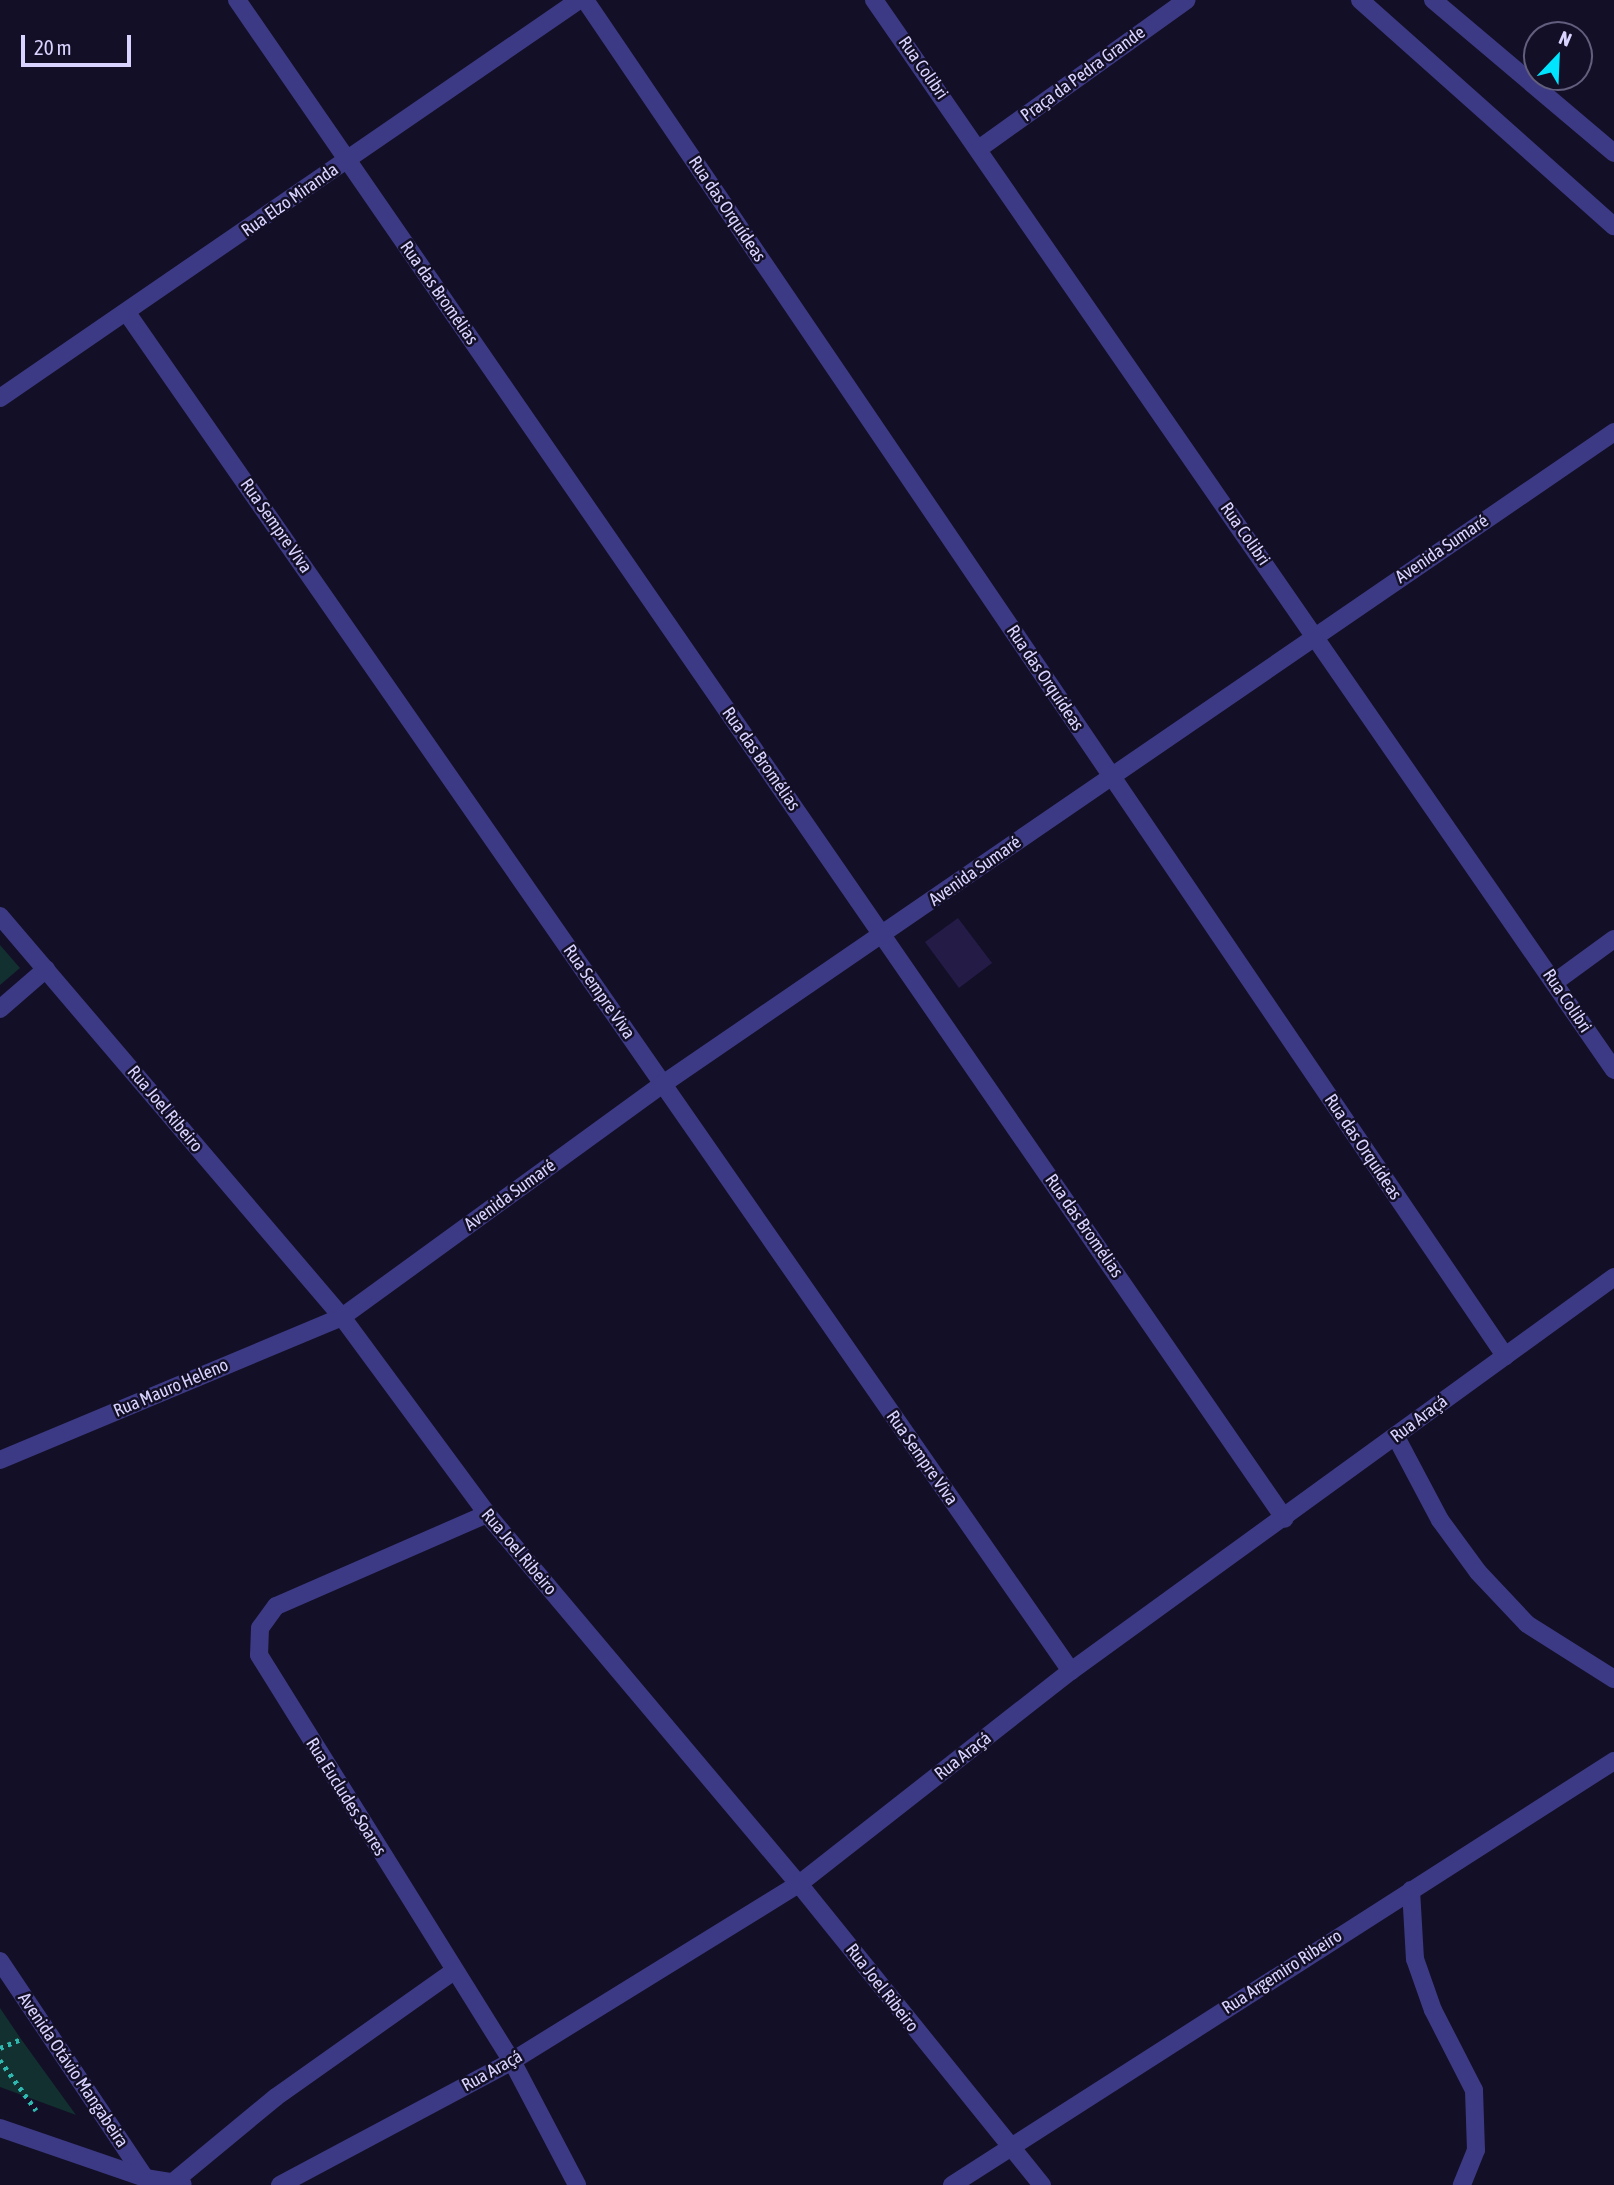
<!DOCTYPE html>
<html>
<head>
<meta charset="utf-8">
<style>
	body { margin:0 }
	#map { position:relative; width:1614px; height:2185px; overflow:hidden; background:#130f26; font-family:"Asap Condensed",sans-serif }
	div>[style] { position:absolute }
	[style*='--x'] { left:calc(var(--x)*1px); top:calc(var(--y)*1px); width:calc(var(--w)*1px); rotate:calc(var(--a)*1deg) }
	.green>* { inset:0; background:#12302f }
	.building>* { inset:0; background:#241b47 }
	.path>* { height:4.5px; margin-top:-2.25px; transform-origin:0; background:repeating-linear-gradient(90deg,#2fb8b0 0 3.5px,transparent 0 8.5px) }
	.minor>* { height:18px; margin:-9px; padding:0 9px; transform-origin:9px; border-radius:9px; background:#3d3a85 }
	span { translate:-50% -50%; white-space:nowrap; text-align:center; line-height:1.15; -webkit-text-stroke:5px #130f26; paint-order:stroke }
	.street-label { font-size:18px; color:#d9d4ff }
	.north { position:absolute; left:1523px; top:21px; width:70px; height:70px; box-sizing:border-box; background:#130f26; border:2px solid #625e7d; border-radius:50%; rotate:23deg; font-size:19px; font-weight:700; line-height:28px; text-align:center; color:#d9d4ff }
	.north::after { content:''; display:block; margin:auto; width:24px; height:32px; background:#00e5ff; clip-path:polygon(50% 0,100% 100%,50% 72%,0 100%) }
	.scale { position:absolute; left:21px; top:35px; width:110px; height:32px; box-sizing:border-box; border:4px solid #d9d4ff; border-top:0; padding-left:9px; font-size:21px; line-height:24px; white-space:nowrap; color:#d9d4ff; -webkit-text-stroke:5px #130f26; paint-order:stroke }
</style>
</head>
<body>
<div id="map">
	<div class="green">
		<i style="clip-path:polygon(0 945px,20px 968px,0 985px)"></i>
		<i style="clip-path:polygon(0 2008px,21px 2039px,76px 2115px,0 2087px)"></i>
	</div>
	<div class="building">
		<i style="clip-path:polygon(958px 918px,992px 963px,959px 988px,925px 942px)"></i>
	</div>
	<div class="path">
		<i style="--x:0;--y:2048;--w:21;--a:-23"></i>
		<i style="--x:0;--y:2060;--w:62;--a:54.2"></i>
	</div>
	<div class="minor">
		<i style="--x:237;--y:0;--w:1845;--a:55.4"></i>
		<i style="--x:585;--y:0;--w:1639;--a:55.84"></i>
		<i style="--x:874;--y:0;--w:1301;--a:55.33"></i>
		<i style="--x:1360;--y:0;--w:340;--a:41.7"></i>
		<i style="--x:1433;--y:0;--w:237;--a:40.2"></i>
		<i style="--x:980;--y:148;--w:254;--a:-35.6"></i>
		<i style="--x:127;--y:313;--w:1654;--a:55.2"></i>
		<i style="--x:0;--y:398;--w:703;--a:-34.5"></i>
		<i style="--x:0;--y:916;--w:527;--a:49.54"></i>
		<i style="--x:342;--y:1317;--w:245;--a:53.6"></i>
		<i style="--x:487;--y:1514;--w:484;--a:49.9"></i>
		<i style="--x:799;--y:1884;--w:387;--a:51.1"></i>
		<i style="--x:1555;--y:982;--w:73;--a:-36.1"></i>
		<i style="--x:0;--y:1009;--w:61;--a:-41"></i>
		<i style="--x:1396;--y:1437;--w:94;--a:62.1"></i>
		<i style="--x:1440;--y:1520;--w:64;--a:53.8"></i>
		<i style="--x:1478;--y:1572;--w:71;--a:46.7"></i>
		<i style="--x:1527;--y:1624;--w:103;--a:32.3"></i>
		<i style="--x:0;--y:1460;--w:371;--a:-22.7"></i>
		<i style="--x:342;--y:1317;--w:397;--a:-36"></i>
		<i style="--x:663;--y:1084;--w:1153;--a:-34.43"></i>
		<i style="--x:487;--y:1514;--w:230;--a:156.4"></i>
		<i style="--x:276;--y:1606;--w:27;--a:126"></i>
		<i style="--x:260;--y:1628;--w:27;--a:92"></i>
		<i style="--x:259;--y:1655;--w:478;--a:58.1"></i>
		<i style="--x:512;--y:2061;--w:140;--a:62.3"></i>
		<i style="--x:1411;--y:1890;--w:69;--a:86.7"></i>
		<i style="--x:1415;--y:1959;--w:54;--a:70.6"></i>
		<i style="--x:1433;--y:2010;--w:90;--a:62.9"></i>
		<i style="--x:1474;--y:2090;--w:60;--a:88.1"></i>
		<i style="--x:1476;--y:2150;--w:38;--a:112"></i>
		<i style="--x:0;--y:1961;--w:261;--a:56.2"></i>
		<i style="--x:0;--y:2128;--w:153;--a:19"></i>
		<i style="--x:145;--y:2178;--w:38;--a:9"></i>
		<i style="--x:172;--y:2183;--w:135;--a:-39.6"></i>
		<i style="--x:276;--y:2097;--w:218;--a:-35.3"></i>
		<i style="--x:280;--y:2185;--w:263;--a:-28.1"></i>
		<i style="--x:512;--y:2061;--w:337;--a:-31.7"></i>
		<i style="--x:799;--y:1884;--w:345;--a:-38.1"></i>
		<i style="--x:1071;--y:1671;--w:671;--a:-35.96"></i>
		<i style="--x:952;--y:2185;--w:786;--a:-32.64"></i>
	</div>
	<div class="street-label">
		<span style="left:923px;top:68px;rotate:55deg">Rua Colibri</span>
		<span style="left:1083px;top:74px;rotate:-36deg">Praça da Pedra Grande</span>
		<span style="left:290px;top:200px;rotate:-35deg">Rua Elzo Miranda</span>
		<span style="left:727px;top:209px;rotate:56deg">Rua das Orquídeas</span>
		<span style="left:439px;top:293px;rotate:55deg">Rua das Bromélias</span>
		<span style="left:276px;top:526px;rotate:55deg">Rua Sempre Viva</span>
		<span style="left:1245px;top:534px;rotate:55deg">Rua Colibri</span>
		<span style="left:1442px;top:549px;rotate:-34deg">Avenida Sumaré</span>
		<span style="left:1045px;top:678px;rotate:56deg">Rua das Orquídeas</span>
		<span style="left:761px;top:759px;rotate:55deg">Rua das Bromélias</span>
		<span style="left:975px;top:871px;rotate:-35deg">Avenida Sumaré</span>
		<span style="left:599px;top:992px;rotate:55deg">Rua Sempre Viva</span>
		<span style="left:1567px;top:1001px;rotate:56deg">Rua Colibri</span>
		<span style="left:165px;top:1109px;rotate:50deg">Rua Joel Ribeiro</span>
		<span style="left:1363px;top:1147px;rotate:56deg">Rua das Orquídeas</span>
		<span style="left:510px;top:1195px;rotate:-36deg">Avenida Sumaré</span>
		<span style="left:1084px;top:1226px;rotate:55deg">Rua das Bromélias</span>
		<span style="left:171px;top:1388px;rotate:-23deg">Rua Mauro Heleno</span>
		<span style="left:1419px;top:1419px;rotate:-37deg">Rua Araçá</span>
		<span style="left:922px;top:1458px;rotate:55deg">Rua Sempre Viva</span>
		<span style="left:519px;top:1552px;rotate:50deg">Rua Joel Ribeiro</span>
		<span style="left:963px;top:1756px;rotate:-38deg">Rua Araçá</span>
		<span style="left:346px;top:1797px;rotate:58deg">Rua Eucludes Soares</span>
		<span style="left:1282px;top:1972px;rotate:-33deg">Rua Argemiro Ribeiro</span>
		<span style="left:882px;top:1988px;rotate:52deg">Rua Joel Ribeiro</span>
		<span style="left:73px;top:2070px;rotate:56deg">Avenida Otávio Mangabeira</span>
		<span style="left:492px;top:2071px;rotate:-29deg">Rua Araçá</span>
	</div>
	<div class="north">N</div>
	<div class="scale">20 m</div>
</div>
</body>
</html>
